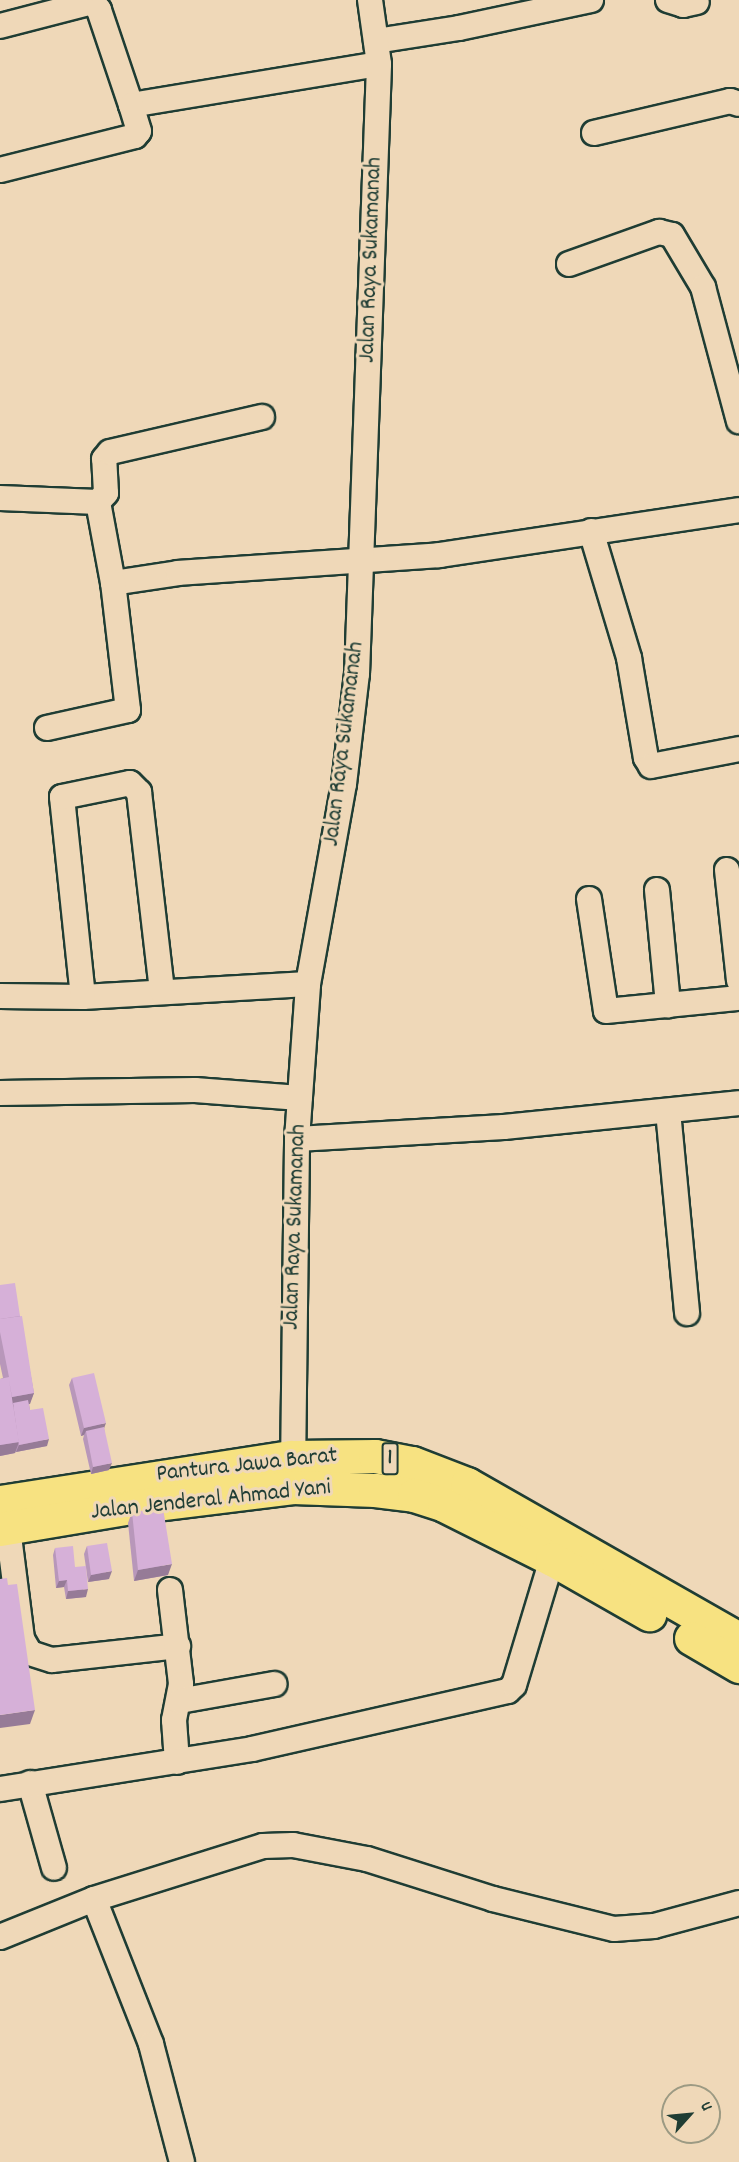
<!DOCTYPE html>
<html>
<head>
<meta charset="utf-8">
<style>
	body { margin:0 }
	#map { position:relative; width:739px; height:2162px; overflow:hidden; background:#efd8b8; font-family:Dekko,sans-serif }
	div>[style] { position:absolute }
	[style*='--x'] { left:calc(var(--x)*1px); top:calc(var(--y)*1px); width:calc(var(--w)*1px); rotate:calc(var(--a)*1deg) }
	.roads { filter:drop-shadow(2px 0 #1f3d34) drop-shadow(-2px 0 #1f3d34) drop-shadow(0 2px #1f3d34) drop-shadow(0 -2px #1f3d34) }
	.minor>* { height:24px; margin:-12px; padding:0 12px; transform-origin:12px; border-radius:12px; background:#efd8b8 }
	.highway>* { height:33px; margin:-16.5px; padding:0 16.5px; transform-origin:16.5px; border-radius:16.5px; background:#f7e281 }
	.wall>* { inset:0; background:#b897ba }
	.shaded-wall>* { inset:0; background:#967b97 }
	.building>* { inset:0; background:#d6b0d8 }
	span { translate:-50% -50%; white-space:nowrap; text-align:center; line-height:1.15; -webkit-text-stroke:6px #efd8b8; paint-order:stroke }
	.shield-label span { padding:2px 4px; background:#efd8b8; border:2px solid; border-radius:4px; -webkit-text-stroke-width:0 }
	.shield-label { font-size:22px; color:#1f3d34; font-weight:700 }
	.street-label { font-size:24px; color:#1f3d34 }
	.north { position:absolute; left:661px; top:2084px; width:60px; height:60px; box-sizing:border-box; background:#efd8b8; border:2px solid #9c9a83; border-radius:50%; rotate:63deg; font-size:16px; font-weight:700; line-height:24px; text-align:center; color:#1f3d34 }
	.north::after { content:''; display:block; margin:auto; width:21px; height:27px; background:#1f3d34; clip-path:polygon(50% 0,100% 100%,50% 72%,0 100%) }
</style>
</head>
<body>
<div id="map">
	<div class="roads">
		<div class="minor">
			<i style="--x:668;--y:0;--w:16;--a:18"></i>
			<i style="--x:683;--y:5;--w:14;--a:-12"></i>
			<i style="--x:0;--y:26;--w:96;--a:-14.5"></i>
			<i style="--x:93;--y:2;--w:10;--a:53"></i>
			<i style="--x:99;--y:10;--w:100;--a:71.4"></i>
			<i style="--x:131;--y:105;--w:251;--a:-9.4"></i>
			<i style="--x:376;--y:41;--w:84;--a:-8.9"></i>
			<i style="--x:459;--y:28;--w:135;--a:-12"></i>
			<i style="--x:594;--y:133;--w:140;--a:-13.2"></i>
			<i style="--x:730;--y:101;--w:9;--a:18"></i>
			<i style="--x:0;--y:170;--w:139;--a:-14.1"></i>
			<i style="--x:135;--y:136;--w:6;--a:-51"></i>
			<i style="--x:139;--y:131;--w:27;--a:-107"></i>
			<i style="--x:569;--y:264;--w:96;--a:-19.6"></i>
			<i style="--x:659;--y:232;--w:13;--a:13"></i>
			<i style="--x:672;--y:235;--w:61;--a:59.2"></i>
			<i style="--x:703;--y:287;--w:139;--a:75"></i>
			<i style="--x:0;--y:498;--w:98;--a:2.3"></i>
			<i style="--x:98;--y:502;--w:82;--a:79.5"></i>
			<i style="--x:113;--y:583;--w:66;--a:-8.7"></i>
			<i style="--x:178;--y:573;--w:262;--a:-3.9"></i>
			<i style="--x:439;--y:555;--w:303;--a:-8.5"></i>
			<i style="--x:98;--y:502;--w:12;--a:-48"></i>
			<i style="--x:106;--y:493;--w:34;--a:-93"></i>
			<i style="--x:104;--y:459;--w:9;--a:-49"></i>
			<i style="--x:110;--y:452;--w:156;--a:-13"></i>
			<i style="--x:591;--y:531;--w:133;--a:73.3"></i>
			<i style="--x:629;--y:658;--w:101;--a:80.4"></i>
			<i style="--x:646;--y:758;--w:9;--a:58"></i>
			<i style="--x:651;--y:766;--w:90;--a:-10.9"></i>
			<i style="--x:47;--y:728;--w:83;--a:-12.5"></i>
			<i style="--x:128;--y:710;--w:128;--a:-96.7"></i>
			<i style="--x:727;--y:870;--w:111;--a:83.8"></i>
			<i style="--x:657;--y:890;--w:116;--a:84.5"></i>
			<i style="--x:589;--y:899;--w:113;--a:81.4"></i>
			<i style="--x:606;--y:1011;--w:134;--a:-5.6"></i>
			<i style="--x:0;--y:996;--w:83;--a:0.7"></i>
			<i style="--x:83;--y:997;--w:225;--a:-3.3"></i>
			<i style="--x:83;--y:997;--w:201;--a:-96"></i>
			<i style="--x:62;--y:797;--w:69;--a:-11.6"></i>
			<i style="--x:130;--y:783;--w:13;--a:45"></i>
			<i style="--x:139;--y:792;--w:201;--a:83.4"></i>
			<i style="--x:0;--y:1093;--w:195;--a:-0.9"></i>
			<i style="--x:195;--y:1090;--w:105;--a:4.4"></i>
			<i style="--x:668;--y:1111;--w:203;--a:84.6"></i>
			<i style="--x:297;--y:1139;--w:207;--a:-3.3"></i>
			<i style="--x:504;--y:1127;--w:236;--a:-5.8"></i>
			<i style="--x:293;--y:1471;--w:332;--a:-89.3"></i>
			<i style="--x:297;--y:1139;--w:155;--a:-85.9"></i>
			<i style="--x:308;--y:984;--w:203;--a:-79.8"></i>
			<i style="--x:344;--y:784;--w:111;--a:-83.3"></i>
			<i style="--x:357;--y:674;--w:610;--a:-87.93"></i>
			<i style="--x:379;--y:64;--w:65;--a:-98"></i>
			<i style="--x:8;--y:1528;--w:112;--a:82.8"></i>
			<i style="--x:22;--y:1639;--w:16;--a:60"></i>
			<i style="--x:30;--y:1653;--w:23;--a:18"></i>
			<i style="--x:52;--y:1660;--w:127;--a:-6.3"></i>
			<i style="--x:170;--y:1590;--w:95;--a:83.3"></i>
			<i style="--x:181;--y:1684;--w:37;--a:101"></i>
			<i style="--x:174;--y:1720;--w:42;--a:85.9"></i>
			<i style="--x:179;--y:1701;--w:97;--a:-10.1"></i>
			<i style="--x:30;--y:1783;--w:88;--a:74.2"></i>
			<i style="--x:0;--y:1789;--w:255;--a:-9"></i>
			<i style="--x:252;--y:1749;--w:262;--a:-12.8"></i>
			<i style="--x:508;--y:1691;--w:8;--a:-45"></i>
			<i style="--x:514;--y:1685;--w:132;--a:-73.2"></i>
			<i style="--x:94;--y:1899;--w:156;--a:68.5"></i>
			<i style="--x:151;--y:2044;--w:122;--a:75.3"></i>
			<i style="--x:0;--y:1937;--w:101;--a:-22"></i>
			<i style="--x:94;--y:1899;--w:177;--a:-17.4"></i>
			<i style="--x:263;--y:1846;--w:30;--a:-2"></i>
			<i style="--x:293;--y:1845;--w:75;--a:10.7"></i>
			<i style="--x:367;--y:1859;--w:132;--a:17.6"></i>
			<i style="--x:493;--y:1899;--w:125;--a:13.9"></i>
			<i style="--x:614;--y:1929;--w:40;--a:-4.3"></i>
			<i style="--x:654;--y:1926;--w:88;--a:-15.1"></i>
		</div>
		<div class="highway">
			<i style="--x:0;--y:1502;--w:295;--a:-8.8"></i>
			<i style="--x:292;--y:1457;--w:83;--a:-0.7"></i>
			<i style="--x:375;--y:1456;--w:38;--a:11"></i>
			<i style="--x:412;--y:1463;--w:59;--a:20.9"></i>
			<i style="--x:467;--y:1484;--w:313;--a:29.7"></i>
			<i style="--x:0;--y:1529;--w:133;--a:-9.5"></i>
			<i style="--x:131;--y:1507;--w:163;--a:-7"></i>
			<i style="--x:293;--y:1487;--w:82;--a:2.1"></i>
			<i style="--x:375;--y:1490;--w:39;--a:7"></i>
			<i style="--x:414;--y:1495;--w:32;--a:18"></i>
			<i style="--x:444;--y:1505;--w:121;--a:26.6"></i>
			<i style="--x:552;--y:1559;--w:112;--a:29.6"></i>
			<i style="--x:691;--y:1638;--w:56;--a:30.3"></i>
		</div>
	</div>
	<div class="wall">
		<i style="clip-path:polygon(0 1285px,20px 1316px,34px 1393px,29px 1404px,30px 1410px,47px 1446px,16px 1452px,16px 1451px,15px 1453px,0 1456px,0 1379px,3px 1378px,0 1364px)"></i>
		<i style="clip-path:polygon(72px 1378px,104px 1427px,109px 1470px,91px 1474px,83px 1439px,84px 1435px,81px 1436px,69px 1385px)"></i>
		<i style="clip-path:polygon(132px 1512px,168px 1575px,134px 1581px,128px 1523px)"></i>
		<i style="clip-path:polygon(87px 1546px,109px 1579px,88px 1582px,84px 1554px)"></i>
		<i style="clip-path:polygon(55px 1548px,75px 1567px,86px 1597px,66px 1599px,64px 1587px,56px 1588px,53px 1555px)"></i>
	</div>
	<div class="shaded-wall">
		<i style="clip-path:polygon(34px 1393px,30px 1404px,11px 1407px,12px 1397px)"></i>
		<i style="clip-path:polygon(106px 1423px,103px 1431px,86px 1431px,84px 1435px,81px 1436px,84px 1428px)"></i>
		<i style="clip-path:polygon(49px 1439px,47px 1446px,16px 1452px,19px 1445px)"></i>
		<i style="clip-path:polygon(19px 1442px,15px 1453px,0 1456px,0 1445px)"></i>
		<i style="clip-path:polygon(112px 1463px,109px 1470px,91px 1474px,93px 1467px)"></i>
		<i style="clip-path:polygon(172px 1564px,168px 1575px,134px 1581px,138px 1570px)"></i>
		<i style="clip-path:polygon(112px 1571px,109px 1579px,88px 1582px,91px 1575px)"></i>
		<i style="clip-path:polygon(67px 1580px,64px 1587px,56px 1588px,59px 1581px)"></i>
		<i style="clip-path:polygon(88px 1589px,86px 1597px,66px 1599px,68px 1591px)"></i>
		<i style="clip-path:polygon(35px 1710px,30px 1724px,0 1728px,0 1715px)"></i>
	</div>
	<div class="building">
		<i style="clip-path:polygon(15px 1283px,20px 1316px,0 1319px,0 1285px)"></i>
		<i style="clip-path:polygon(22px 1316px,34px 1393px,12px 1397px,9px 1380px,19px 1442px,0 1445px,0 1379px,9px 1377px,0 1332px,0 1319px)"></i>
		<i style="clip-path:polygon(94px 1373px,106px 1423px,84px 1428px,72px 1378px)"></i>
		<i style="clip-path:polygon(28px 1400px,30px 1410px,43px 1408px,49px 1439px,19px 1445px,13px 1403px)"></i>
		<i style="clip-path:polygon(104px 1427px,112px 1463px,93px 1467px,86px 1431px)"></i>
		<i style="clip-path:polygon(163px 1508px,172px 1564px,138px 1570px,132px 1512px)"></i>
		<i style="clip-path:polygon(107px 1543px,112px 1571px,91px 1575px,87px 1546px)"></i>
		<i style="clip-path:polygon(73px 1546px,75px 1567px,86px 1566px,88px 1589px,68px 1591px,67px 1580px,59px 1581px,55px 1548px)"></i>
		<i style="clip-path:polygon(7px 1578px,8px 1585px,17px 1584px,35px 1710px,0 1715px,0 1579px)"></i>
	</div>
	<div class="shield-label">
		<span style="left:390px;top:1459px">1</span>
	</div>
	<div class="street-label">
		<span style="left:372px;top:260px;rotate:-88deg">Jalan Raya Sukamanah</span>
		<span style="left:345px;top:744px;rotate:-83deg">Jalan Raya Sukamanah</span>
		<span style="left:296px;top:1227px;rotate:-88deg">Jalan Raya Sukamanah</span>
		<span style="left:247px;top:1466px;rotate:-6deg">Pantura Jawa Barat</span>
		<span style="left:211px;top:1501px;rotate:-6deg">Jalan Jenderal Ahmad Yani</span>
	</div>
	<div class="north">U</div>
</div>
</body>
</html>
